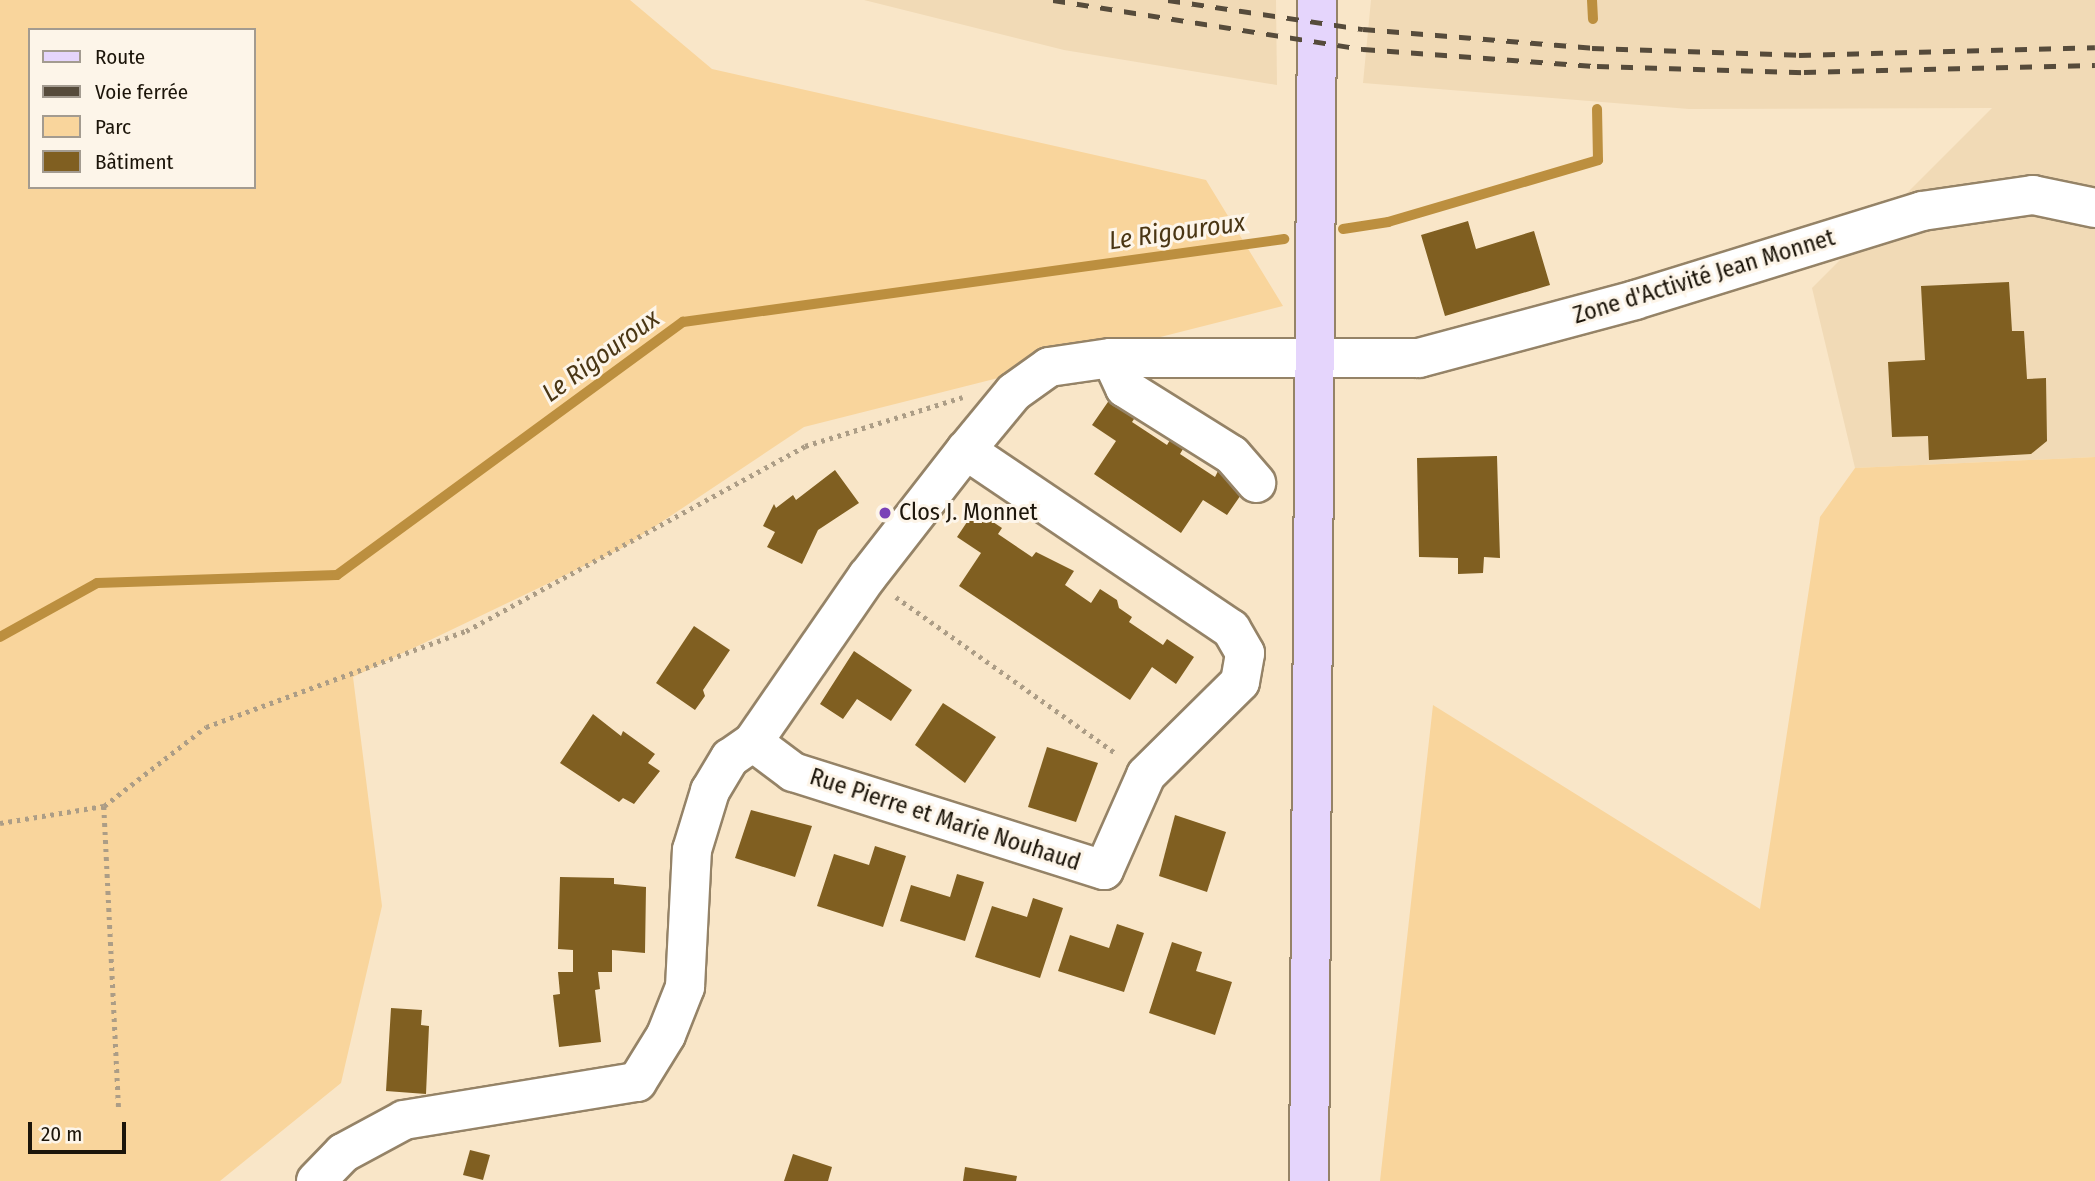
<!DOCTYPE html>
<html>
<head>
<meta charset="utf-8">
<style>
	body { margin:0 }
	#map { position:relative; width:2095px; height:1181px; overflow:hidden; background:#f9e6c8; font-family:"Fira Sans Condensed",sans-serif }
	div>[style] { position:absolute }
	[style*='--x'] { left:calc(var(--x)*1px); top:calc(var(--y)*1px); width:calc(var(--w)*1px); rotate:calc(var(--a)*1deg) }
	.built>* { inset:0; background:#f1dab6 }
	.green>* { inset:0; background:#f9d59c }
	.stream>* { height:10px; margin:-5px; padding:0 5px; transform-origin:5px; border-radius:5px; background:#bc8f3f }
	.building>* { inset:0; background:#805f21 }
	.path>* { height:4.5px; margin-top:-2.25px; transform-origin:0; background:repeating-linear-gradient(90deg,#ac9d86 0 3.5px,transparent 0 8.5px) }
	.roads { filter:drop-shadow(2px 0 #958367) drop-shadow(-2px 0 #958367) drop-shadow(0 2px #958367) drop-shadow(0 -2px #958367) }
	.minor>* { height:38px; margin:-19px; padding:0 19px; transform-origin:19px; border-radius:19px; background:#fff }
	.major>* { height:38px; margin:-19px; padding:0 19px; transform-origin:19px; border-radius:19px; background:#e5d5fc }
	.rail>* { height:5px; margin-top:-2.5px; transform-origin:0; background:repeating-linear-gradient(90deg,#564b3b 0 12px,transparent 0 24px) }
	.dots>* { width:19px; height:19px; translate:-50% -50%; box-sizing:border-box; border:4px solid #fdf5e9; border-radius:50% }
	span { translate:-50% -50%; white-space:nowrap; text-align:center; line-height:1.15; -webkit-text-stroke:6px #fdf5e9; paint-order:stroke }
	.street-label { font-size:24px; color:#1c150a }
	.poi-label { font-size:24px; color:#1c150a }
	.left { translate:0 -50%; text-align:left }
	.water-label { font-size:26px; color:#4a3614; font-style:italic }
	.legend { position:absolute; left:28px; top:28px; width:228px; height:161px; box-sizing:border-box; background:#fdf5e9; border:2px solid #a39b90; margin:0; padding:9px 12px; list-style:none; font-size:21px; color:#1c150a }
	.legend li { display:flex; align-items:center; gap:14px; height:35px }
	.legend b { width:35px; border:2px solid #a39b90 }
	.scale { position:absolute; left:28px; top:1122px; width:98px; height:32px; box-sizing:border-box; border:4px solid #1c150a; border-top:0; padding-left:9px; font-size:21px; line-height:24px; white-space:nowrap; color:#1c150a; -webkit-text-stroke:5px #fdf5e9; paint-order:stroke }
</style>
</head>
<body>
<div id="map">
	<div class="built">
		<i style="clip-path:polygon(864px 0,1276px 0,1277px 85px,1064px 50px)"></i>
		<i style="clip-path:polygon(1371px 0,2095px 0,2095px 457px,1855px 468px,1812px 288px,1992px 108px,1689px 109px,1363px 83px)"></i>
	</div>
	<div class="green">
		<i style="clip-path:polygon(evenodd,0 0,630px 0,712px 69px,1206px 180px,1283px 306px,804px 427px,624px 547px,353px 677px,382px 906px,341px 1083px,220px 1181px,0 1181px,0 0,30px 30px,254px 30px,254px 187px,30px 187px,30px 30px)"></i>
		<i style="clip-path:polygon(2095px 457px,2095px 1181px,1380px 1181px,1433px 705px,1760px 909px,1820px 517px,1855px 468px)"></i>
	</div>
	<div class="stream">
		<i style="--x:1592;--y:0;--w:19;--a:87"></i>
		<i style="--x:1343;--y:229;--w:46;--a:-8.8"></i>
		<i style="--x:1388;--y:222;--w:219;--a:-16.4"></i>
		<i style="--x:1598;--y:160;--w:51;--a:-91.1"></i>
		<i style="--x:0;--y:637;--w:111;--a:-29.1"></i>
		<i style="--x:97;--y:583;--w:240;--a:-1.9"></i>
		<i style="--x:337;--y:575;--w:429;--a:-36.2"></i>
		<i style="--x:683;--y:322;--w:607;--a:-7.86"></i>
	</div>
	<div class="building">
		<i style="clip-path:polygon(1468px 221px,1476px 249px,1534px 231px,1550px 285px,1445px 316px,1421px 235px)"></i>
		<i style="clip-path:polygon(2009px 282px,2012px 331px,2024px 331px,2027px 379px,2046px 378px,2047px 441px,2031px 454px,1929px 460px,1928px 436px,1892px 437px,1888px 362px,1925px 360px,1921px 286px)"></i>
		<i style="clip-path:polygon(1110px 399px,1136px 416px,1132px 422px,1167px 445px,1170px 440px,1183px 449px,1180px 454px,1215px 477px,1218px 471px,1245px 489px,1227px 515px,1203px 500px,1181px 533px,1094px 474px,1116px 441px,1092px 425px)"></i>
		<i style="clip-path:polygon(1497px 456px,1500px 558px,1484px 557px,1483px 573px,1458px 574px,1458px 558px,1419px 557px,1417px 458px)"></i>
		<i style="clip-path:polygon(835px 470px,859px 503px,818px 530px,802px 564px,767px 547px,775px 532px,763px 526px,774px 504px,776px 508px,793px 495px,796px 500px)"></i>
		<i style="clip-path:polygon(975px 510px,1002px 528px,998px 534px,1032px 557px,1036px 552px,1074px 571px,1065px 585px,1091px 603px,1100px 589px,1117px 600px,1119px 608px,1132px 617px,1129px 622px,1163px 645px,1167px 639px,1194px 657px,1176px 684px,1152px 667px,1130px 700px,959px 586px,981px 553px,957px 537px)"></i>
		<i style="clip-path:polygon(694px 626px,730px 650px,703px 690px,705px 696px,695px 710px,656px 683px)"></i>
		<i style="clip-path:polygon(854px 651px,912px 690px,891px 721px,857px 699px,843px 719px,820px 704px)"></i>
		<i style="clip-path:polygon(943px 703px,996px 737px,965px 783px,915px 745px)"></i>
		<i style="clip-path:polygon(593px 714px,621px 736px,623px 731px,655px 754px,648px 763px,660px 771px,634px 804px,623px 798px,619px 802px,560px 763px)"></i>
		<i style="clip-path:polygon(1047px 747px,1098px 763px,1076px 822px,1028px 807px)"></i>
		<i style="clip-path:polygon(751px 810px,812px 826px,795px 877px,735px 858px)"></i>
		<i style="clip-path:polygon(1175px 815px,1226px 832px,1207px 892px,1159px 876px)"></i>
		<i style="clip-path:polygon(875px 846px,906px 856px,883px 927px,817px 906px,834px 854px,869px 865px)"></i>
		<i style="clip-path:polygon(957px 874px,984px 882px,965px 941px,900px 921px,911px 885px,950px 897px)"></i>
		<i style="clip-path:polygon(560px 877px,614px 878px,614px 884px,646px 887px,645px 953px,612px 950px,612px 972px,598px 972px,600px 989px,595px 990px,601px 1042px,559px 1047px,553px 995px,560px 994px,558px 972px,573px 972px,573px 950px,558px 949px)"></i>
		<i style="clip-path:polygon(1033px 898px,1063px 908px,1040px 978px,975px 957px,992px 906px,1027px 917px)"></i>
		<i style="clip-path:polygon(1117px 924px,1144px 933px,1124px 992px,1058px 971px,1070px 935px,1109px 948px)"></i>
		<i style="clip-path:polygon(1172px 942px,1202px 952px,1196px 971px,1232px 982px,1215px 1035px,1149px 1013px)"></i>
		<i style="clip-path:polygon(391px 1008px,422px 1010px,421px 1025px,429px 1026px,426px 1094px,386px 1091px)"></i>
		<i style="clip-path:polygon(470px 1150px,490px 1155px,483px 1180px,463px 1175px)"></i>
		<i style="clip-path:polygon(793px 1154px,832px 1167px,828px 1181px,784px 1181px)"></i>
		<i style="clip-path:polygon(965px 1167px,1017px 1176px,1016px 1181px,963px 1181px)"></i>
	</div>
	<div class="path">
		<i style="--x:896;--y:597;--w:271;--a:35.4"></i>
		<i style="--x:104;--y:806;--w:305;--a:87.2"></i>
		<i style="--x:0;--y:823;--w:105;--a:-9.3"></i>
		<i style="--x:104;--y:806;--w:129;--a:-37.8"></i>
		<i style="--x:206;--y:727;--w:277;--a:-20.3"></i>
		<i style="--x:466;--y:631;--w:386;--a:-28.6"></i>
		<i style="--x:805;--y:446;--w:165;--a:-17.2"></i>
	</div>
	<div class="roads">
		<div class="minor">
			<i style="--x:1111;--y:358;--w:33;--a:65"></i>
			<i style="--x:1125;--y:388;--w:126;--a:32.1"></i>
			<i style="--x:1232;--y:455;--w:37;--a:49"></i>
			<i style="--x:753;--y:742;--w:50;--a:36.9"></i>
			<i style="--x:793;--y:772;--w:326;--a:17.5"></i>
			<i style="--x:1104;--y:870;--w:104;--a:-66.1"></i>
			<i style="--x:1146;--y:775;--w:132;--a:-44.7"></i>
			<i style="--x:1240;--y:682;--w:29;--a:-80"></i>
			<i style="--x:1245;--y:653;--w:28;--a:-120"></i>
			<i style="--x:1231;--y:629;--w:320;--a:-146"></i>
			<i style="--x:316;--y:1181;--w:39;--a:-46"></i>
			<i style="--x:343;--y:1153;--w:69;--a:-28.4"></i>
			<i style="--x:404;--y:1120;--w:236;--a:-9.3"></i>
			<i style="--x:637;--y:1082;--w:55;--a:-58.3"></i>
			<i style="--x:666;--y:1035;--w:52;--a:-68.4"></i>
			<i style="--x:685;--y:987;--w:137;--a:-87.1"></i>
			<i style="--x:692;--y:850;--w:62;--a:-73"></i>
			<i style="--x:710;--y:791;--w:39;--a:-59"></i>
			<i style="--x:730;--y:758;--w:28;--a:-35"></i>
			<i style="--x:753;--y:742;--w:201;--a:-55.4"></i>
			<i style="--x:867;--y:577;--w:161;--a:-52.1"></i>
			<i style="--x:966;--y:450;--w:75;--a:-50.4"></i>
			<i style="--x:1014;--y:392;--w:43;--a:-35.5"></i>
			<i style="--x:1049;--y:367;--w:63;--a:-8.3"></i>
			<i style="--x:1111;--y:358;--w:308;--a:0"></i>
			<i style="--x:1419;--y:358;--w:224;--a:-15"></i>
			<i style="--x:1635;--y:300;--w:300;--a:-17.2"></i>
			<i style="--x:1922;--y:211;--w:112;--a:-8.2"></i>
			<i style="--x:2033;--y:195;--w:63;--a:11.8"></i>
		</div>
		<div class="major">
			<i style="--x:1309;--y:1181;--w:1181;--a:-89.61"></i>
		</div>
	</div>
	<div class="rail">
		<i style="--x:1053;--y:0;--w:314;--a:9"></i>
		<i style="--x:1363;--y:49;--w:235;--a:4.2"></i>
		<i style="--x:1597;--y:66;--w:207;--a:1.7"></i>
		<i style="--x:1804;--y:72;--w:291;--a:-1.4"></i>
		<i style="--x:1168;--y:0;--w:197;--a:8.5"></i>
		<i style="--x:1363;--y:29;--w:230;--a:4.7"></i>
		<i style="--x:1592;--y:48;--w:207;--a:1.9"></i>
		<i style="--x:1799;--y:55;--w:296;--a:-1.5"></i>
	</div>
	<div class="dots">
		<i style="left:885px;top:513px;background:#7a41b7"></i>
	</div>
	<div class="street-label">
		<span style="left:1704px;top:277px;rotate:-17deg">Zone d'Activité Jean Monnet</span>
		<span style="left:945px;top:820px;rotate:18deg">Rue Pierre et Marie Nouhaud</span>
	</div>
	<div class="poi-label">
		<span class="left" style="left:899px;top:513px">Clos J. Monnet</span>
	</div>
	<div class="water-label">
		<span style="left:1177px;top:232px;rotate:-8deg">Le Rigouroux</span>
		<span style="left:601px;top:356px;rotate:-36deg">Le Rigouroux</span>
	</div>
	<ul class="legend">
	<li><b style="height:9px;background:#e5d5fc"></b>Route</li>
	<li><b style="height:9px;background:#564b3b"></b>Voie ferrée</li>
	<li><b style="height:19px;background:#f9d59c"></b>Parc</li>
	<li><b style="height:19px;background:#805f21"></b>Bâtiment</li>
	</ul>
	<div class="scale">20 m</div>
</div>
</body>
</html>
